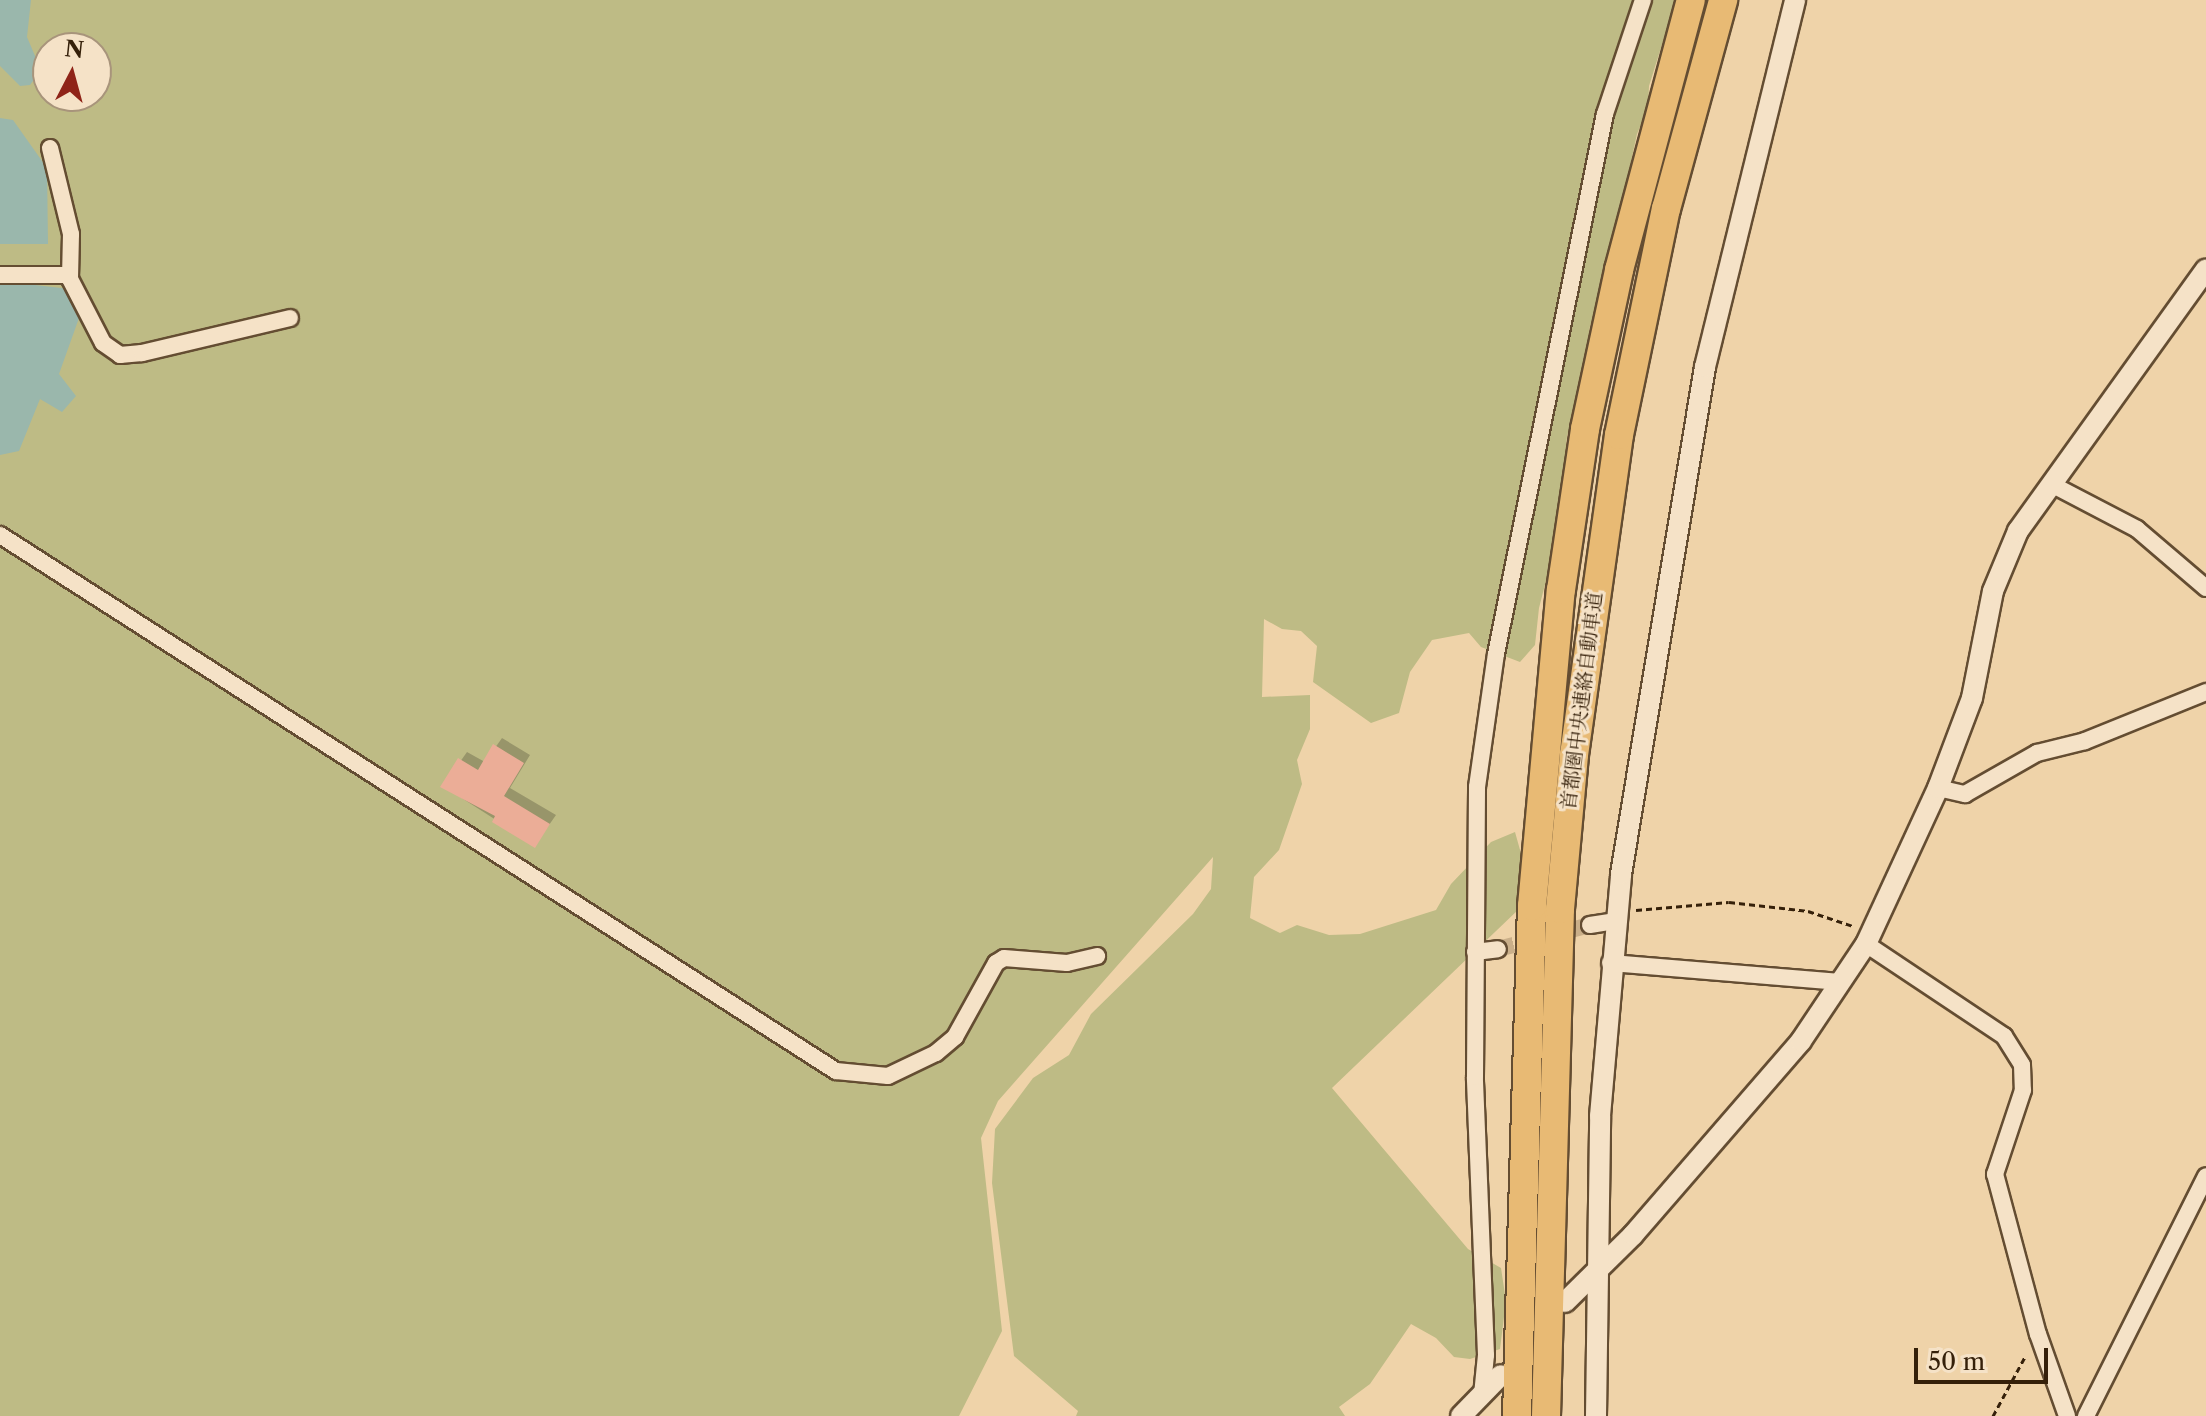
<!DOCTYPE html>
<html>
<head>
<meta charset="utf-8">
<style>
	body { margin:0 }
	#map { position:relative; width:2206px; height:1416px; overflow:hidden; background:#efd3a9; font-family:"Libre Caslon Text","Noto Serif JP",serif }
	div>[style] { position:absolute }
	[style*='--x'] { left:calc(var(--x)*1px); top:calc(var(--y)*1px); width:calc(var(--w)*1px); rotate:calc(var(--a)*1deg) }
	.green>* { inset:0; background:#bebb85 }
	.water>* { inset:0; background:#9ab7ac }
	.shadow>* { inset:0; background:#0003 }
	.building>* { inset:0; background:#ebad97 }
	.minor-tunnel>* { height:16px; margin-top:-8px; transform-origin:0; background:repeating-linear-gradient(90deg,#caaf89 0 16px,transparent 0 24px) }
	.path>* { height:3px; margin-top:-1.5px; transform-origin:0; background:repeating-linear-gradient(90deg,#35200a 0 6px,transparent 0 10px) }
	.roads { filter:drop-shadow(2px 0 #644d32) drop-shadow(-2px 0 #644d32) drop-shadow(0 2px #644d32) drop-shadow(0 -2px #644d32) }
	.minor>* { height:16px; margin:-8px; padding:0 8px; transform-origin:8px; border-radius:8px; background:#f5e2c7 }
	.tertiary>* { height:20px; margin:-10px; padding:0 10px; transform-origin:10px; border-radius:10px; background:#f5e2c7 }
	.motorway>* { height:28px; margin:-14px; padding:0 14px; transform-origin:14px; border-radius:14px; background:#e8ba74 }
	span { translate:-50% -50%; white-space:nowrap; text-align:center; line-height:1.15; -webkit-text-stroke:6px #f5e2c7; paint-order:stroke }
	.street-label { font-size:20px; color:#35200a }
	.north { position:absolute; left:32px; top:32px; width:80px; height:80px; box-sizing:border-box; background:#f5e2c7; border:2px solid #a8947b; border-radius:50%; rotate:6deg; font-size:22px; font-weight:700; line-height:32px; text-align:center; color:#35200a }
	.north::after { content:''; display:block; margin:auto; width:28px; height:36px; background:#8f2418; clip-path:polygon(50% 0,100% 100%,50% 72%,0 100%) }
	.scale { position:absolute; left:1914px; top:1348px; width:134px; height:36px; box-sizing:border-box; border:4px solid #35200a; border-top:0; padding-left:10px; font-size:24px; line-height:28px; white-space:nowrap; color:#35200a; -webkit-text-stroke:6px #f5e2c7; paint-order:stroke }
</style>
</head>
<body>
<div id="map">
	<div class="green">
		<i style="clip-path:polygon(evenodd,0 0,1676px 0,1649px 86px,1648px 108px,1637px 134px,1603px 291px,1590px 326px,1581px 395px,1567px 436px,1560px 526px,1539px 608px,1535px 645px,1520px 662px,1481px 647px,1469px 633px,1432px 640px,1410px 672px,1399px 713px,1371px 723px,1313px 682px,1317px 646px,1301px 631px,1282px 629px,1264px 619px,1262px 697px,1310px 695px,1310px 729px,1297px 760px,1302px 784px,1279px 850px,1254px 877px,1250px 918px,1280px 933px,1297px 925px,1329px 935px,1360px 934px,1436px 910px,1451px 884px,1491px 842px,1515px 832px,1522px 857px,1519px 909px,1332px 1088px,1468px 1249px,1501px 1268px,1506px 1301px,1500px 1349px,1470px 1359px,1454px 1357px,1436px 1338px,1411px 1324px,1370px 1384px,1339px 1407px,1345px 1416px,1076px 1416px,1078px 1411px,1014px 1356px,992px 1183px,995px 1129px,1033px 1078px,1069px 1055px,1091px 1014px,1193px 914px,1211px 889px,1213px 857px,998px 1101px,981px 1138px,1002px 1331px,959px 1416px,0 1416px,0 0,48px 48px,96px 48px,96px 96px,48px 96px,48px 48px)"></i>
	</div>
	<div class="water">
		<i style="clip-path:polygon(0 0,31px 0,27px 37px,41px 70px,30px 85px,20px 86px,0 66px)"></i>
		<i style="clip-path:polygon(0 118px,13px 120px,47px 168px,48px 244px,0 244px)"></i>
		<i style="clip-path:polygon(0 281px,70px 289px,79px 318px,59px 374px,76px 396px,62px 412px,40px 399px,19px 451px,0 455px)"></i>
	</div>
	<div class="shadow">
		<i style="clip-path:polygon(502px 738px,530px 755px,510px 788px,556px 815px,535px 845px,443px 786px,467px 752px,485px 762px)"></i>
	</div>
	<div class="building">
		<i style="clip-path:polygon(493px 744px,524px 763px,504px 796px,550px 824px,535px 848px,492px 822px,495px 816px,440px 787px,458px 758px,478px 770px)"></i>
	</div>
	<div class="minor-tunnel">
		<i style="--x:1498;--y:949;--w:95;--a:-14.6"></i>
	</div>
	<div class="path">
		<i style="--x:1636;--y:910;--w:93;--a:-4.9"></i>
		<i style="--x:1729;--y:902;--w:80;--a:6.5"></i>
		<i style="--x:1808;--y:911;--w:47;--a:18.4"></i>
		<i style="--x:1993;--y:1416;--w:69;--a:-61.6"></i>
	</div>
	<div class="roads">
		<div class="minor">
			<i style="--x:50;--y:148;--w:89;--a:76.3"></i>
			<i style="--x:71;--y:234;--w:45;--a:91.3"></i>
			<i style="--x:70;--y:279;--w:72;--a:62.7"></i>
			<i style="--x:103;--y:343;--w:21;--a:35"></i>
			<i style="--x:120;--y:355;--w:22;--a:-5"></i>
			<i style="--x:142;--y:353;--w:152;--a:-13.3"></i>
			<i style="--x:0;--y:275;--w:69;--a:0"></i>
			<i style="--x:2051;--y:484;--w:97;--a:27.6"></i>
			<i style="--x:2137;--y:529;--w:91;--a:40.5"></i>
			<i style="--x:0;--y:535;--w:993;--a:32.67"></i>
			<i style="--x:836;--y:1071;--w:52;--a:5.5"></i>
			<i style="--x:888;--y:1076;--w:53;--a:-25.6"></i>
			<i style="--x:936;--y:1053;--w:25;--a:-40"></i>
			<i style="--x:955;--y:1037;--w:85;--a:-61"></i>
			<i style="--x:996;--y:963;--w:9;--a:-32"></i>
			<i style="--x:1004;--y:958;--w:63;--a:4.5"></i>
			<i style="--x:1067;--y:963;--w:31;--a:-13"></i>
			<i style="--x:1938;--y:788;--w:28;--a:13"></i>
			<i style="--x:1965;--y:794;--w:83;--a:-29.7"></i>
			<i style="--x:2037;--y:753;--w:49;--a:-14"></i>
			<i style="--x:2085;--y:741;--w:131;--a:-22"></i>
			<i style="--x:1590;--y:925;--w:25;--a:-9"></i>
			<i style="--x:1866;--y:944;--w:166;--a:33.7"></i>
			<i style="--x:2004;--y:1036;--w:34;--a:58"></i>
			<i style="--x:2022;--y:1065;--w:25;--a:88"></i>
			<i style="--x:2023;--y:1090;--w:89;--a:108.4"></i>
			<i style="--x:1995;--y:1174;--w:166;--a:75"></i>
			<i style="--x:2038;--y:1334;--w:87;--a:70.5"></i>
			<i style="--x:1475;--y:952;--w:23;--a:-7"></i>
			<i style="--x:1610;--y:963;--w:232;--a:4.7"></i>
			<i style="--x:1482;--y:1395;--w:40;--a:-84.3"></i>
			<i style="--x:1486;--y:1355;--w:278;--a:-92.3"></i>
			<i style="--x:1475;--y:1077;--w:290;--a:-89.6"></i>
			<i style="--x:1477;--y:787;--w:134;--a:-81.9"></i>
			<i style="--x:1496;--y:654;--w:551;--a:-78.59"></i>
			<i style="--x:1605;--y:114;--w:120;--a:-71.6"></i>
			<i style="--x:2086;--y:1416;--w:268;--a:-63.4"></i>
		</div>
		<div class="tertiary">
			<i style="--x:1565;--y:1302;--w:95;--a:-44.6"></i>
			<i style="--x:1633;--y:1235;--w:257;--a:-49.1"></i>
			<i style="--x:1801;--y:1041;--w:117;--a:-56.2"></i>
			<i style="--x:1866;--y:944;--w:172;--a:-65.2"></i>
			<i style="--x:1938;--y:788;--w:96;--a:-69.3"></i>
			<i style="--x:1972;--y:698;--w:109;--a:-78.9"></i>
			<i style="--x:1993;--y:591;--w:65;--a:-67.4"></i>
			<i style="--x:2018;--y:531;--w:322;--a:-54.3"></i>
			<i style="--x:1461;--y:1416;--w:57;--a:-45.7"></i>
			<i style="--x:1596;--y:1416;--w:300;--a:-89.2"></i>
			<i style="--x:1600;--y:1116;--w:243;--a:-85"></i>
			<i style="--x:1621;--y:874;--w:514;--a:-80.59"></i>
			<i style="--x:1705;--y:367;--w:378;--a:-76.2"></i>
		</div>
		<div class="motorway">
			<i style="--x:1517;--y:1416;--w:510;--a:-88.32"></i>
			<i style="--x:1532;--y:906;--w:317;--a:-84.8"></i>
			<i style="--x:1561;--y:590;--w:163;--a:-81.5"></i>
			<i style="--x:1585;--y:429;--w:163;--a:-77.9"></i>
			<i style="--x:1619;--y:270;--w:279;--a:-75.1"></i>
			<i style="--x:1546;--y:1416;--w:507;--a:-88.42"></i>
			<i style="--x:1560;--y:909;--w:155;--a:-84.8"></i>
			<i style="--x:1574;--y:755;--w:323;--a:-82"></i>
			<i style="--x:1619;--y:435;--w:231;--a:-78.3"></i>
			<i style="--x:1666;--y:209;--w:217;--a:-74.7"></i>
		</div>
	</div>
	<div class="street-label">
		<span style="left:1582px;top:701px;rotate:-83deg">首都圏中央連絡自動車道</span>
	</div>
	<div class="north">N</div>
	<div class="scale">50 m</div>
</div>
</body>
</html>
